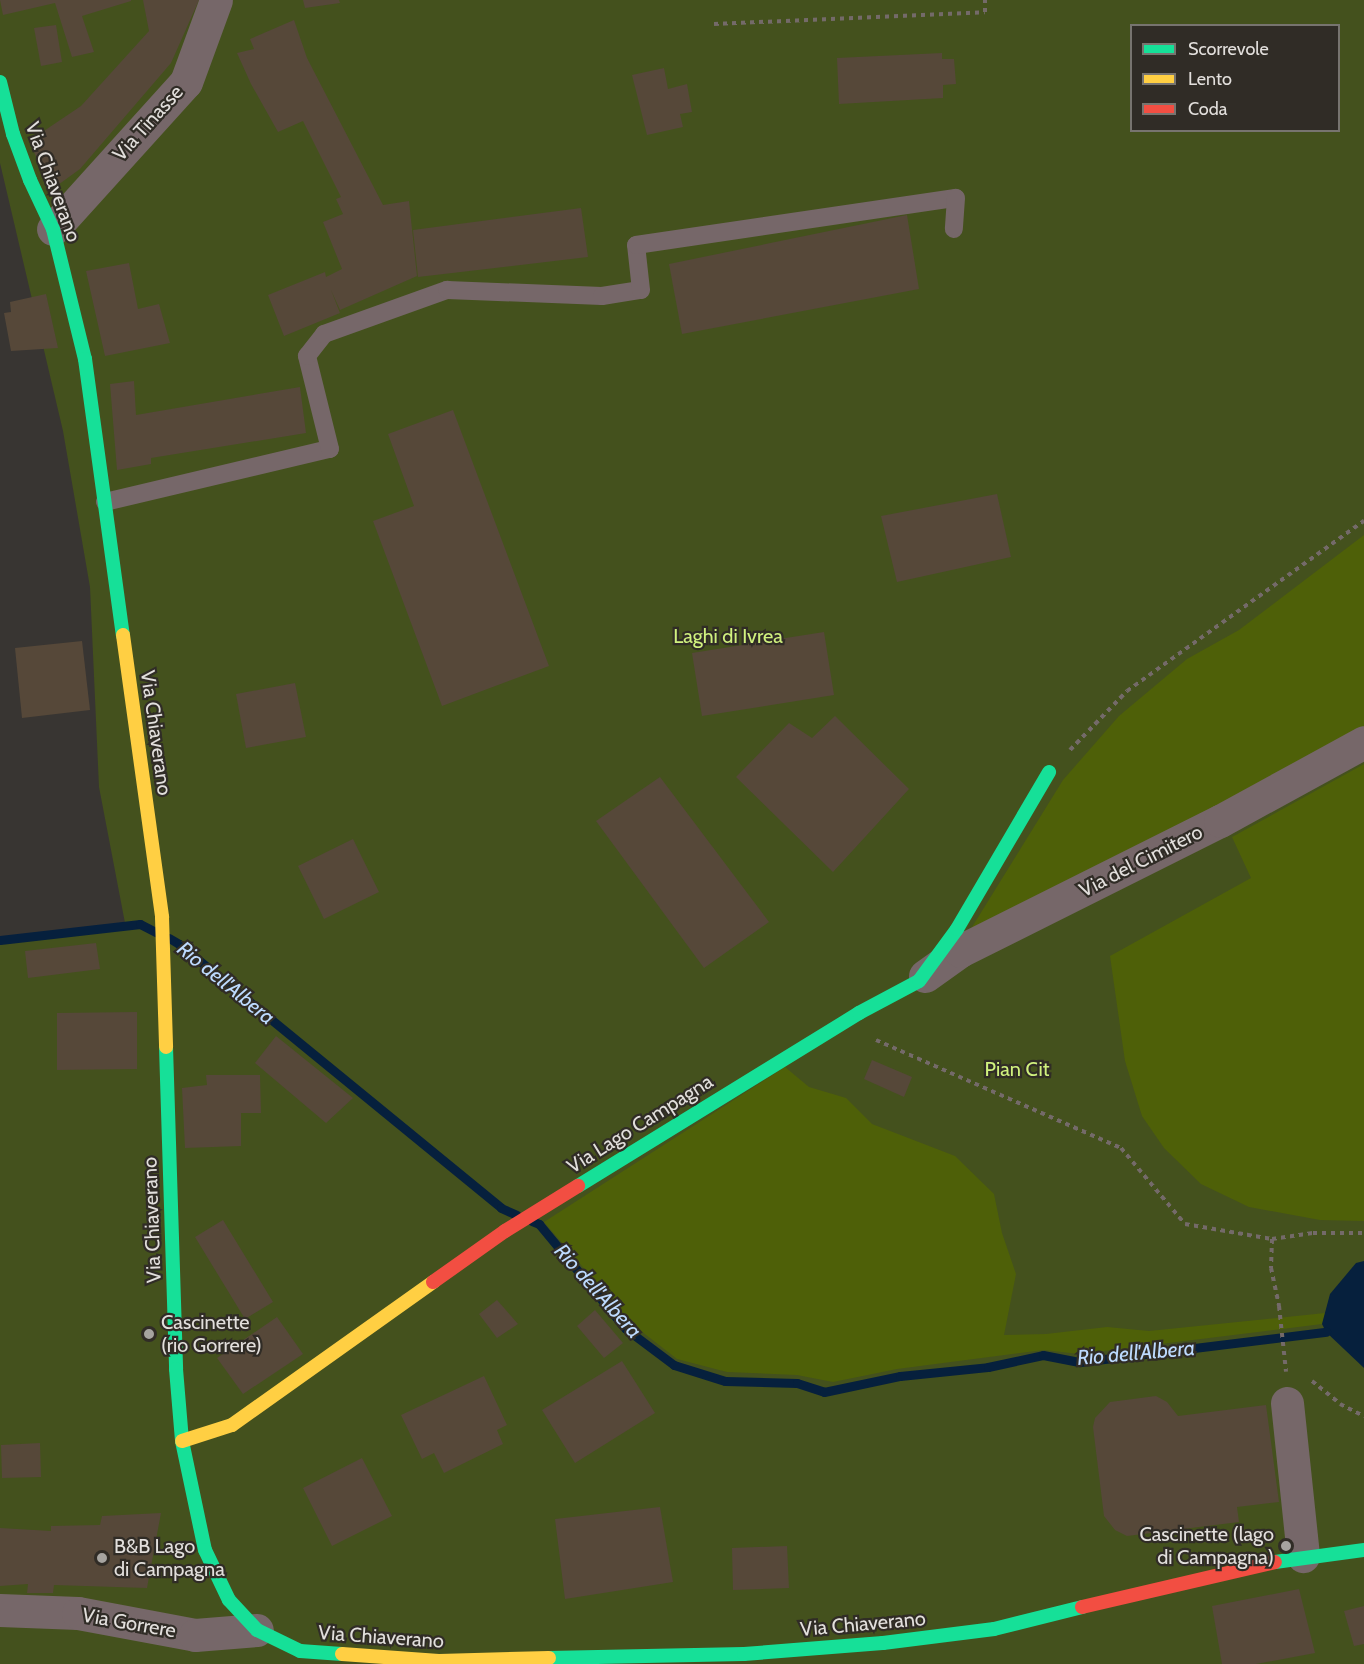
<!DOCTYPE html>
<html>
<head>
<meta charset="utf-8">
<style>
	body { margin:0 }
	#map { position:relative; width:1364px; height:1664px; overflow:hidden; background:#383532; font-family:Cabin,sans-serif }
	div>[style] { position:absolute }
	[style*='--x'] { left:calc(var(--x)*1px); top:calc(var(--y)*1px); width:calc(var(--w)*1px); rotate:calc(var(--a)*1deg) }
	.green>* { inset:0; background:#44511d }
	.forest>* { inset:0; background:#4e6008 }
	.water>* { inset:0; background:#06203d }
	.stream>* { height:9px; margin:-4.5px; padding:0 4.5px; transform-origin:4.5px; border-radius:4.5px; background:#06203d }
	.building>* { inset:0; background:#564839 }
	.path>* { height:4px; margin-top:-2px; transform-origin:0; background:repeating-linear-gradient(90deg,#746a69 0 4.5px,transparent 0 9px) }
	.lane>* { height:18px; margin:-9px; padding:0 9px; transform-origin:9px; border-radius:9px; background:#766769 }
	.street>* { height:33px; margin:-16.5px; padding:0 16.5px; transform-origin:16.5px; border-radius:16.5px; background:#766769 }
	.fast>* { height:14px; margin:-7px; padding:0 7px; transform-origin:7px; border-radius:7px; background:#16e098 }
	.slow>* { height:14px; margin:-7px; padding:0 7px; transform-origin:7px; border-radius:7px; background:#ffcf43 }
	.jam>* { height:14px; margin:-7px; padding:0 7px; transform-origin:7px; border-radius:7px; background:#f24e42 }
	.dots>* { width:16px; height:16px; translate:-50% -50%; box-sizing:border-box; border:3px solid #302c26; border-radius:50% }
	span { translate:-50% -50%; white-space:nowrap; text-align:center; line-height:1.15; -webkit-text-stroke:4.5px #302c26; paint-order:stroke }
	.street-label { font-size:20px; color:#e2dfdc }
	.park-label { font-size:20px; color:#d0f17e }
	.poi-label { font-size:20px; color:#e2dfdc }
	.left { translate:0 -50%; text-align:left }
	.right { translate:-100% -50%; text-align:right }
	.water-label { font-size:21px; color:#bddafe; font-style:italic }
	.legend { position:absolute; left:1130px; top:24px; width:210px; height:108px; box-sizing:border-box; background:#302c26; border:2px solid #77746f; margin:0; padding:8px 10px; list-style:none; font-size:18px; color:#e2dfdc }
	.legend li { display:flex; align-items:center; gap:12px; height:30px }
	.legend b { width:30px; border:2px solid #77746f }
</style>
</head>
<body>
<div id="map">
	<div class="green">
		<i style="clip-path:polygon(evenodd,0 0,1364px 0,1364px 1664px,0 1664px,0 939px,125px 923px,99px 787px,90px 587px,63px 431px,0 163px,0 0,1132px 26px,1338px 26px,1338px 130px,1132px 130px,1132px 26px)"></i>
	</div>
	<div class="forest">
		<i style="clip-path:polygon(1364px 535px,1364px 730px,964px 940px,1063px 780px,1119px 716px,1187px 659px,1239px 630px)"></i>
		<i style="clip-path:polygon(1364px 764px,1364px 1221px,1320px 1220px,1249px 1207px,1201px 1184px,1164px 1148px,1142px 1116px,1125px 1061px,1110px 956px,1251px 878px,1232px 837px)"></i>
		<i style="clip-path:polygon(785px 1067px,809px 1087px,846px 1098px,872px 1124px,955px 1156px,994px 1194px,1002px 1233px,1016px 1274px,1004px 1335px,1046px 1334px,1107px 1327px,1149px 1331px,1325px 1313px,1322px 1324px,1079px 1354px,1044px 1350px,897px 1369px,833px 1382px,797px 1375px,727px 1372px,677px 1359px,632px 1324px,544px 1222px)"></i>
	</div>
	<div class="water">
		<i style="clip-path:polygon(1364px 1261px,1364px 1368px,1326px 1332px,1322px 1324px,1330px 1294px,1356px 1263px)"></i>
	</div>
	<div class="stream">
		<i style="--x:169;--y:938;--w:12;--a:31"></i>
		<i style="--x:179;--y:944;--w:416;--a:39.3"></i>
		<i style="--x:501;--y:1208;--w:17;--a:24"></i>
		<i style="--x:0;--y:940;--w:141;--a:-6.5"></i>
		<i style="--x:140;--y:924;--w:18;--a:27"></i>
		<i style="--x:532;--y:1221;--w:8;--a:23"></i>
		<i style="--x:539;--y:1224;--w:136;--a:50.4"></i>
		<i style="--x:626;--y:1329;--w:60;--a:36.9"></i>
		<i style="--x:674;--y:1365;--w:53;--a:17.4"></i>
		<i style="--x:725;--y:1381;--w:72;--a:1.6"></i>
		<i style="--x:797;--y:1383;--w:28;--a:18"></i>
		<i style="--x:824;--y:1392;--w:78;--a:-11.9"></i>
		<i style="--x:900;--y:1376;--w:88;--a:-5.8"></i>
		<i style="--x:988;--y:1367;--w:56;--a:-12.3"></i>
		<i style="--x:1043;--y:1355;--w:38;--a:11"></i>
		<i style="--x:1080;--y:1362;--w:248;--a:-7"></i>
	</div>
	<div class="building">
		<i style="clip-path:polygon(0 0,131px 0,131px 1px,82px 16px,94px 52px,72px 57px,55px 3px,3px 15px)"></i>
		<i style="clip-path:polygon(143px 0,199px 0,171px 63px,80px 169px,51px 190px,29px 141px,81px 106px,149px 31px)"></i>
		<i style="clip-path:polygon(303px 0,339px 0,340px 3px,305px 8px)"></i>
		<i style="clip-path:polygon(294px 20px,307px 58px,383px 205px,409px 201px,417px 276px,340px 310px,331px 290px,340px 313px,284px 336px,268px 295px,325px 272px,326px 277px,342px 269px,323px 222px,343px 214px,336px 199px,341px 197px,303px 121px,278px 132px,251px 84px,237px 53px,254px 49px,250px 39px)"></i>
		<i style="clip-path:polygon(56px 25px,62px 62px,41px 66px,34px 28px)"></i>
		<i style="clip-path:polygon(942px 53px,942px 59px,954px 59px,956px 84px,943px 85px,943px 98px,839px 104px,837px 58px)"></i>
		<i style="clip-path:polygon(664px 68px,668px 89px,687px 84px,692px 112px,680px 114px,683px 127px,647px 135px,632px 75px)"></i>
		<i style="clip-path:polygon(581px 208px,588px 257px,418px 277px,413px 230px)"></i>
		<i style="clip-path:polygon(907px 215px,919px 289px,682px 334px,669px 264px)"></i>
		<i style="clip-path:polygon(129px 263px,138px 309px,159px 304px,170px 343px,105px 356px,86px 271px)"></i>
		<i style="clip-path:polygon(46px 294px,58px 348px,11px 351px,4px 313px,11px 312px,10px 302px)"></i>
		<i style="clip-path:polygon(134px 381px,136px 415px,300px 387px,306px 433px,151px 458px,151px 464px,117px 470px,110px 384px)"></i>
		<i style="clip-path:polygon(453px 410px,549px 666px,442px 706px,373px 521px,414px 506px,388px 434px)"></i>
		<i style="clip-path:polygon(997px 494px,1011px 557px,897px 582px,881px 516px)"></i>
		<i style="clip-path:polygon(824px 632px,834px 695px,702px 716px,692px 653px)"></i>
		<i style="clip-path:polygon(82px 641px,90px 710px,22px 718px,15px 648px)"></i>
		<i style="clip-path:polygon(295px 683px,306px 737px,246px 748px,236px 694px)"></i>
		<i style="clip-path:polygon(835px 716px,909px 789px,833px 872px,736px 777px,789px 723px,812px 738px)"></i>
		<i style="clip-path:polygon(660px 777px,769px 922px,704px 968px,596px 821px)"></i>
		<i style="clip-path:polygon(353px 839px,379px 892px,324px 919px,298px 866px)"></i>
		<i style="clip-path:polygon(96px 943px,100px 969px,28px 978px,25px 951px)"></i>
		<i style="clip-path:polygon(137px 1012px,137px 1069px,57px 1070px,57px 1013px)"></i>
		<i style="clip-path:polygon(276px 1036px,353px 1098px,326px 1123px,255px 1063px)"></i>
		<i style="clip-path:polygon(872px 1060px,912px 1077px,904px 1097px,864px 1079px)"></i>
		<i style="clip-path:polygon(206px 1075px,260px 1075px,261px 1113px,241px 1113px,241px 1146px,185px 1148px,182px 1088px,207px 1085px)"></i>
		<i style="clip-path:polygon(223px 1220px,273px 1302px,245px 1319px,195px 1237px)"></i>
		<i style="clip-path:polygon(497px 1300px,518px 1324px,497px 1338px,479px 1314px)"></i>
		<i style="clip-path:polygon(595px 1310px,623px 1343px,604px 1358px,577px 1326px)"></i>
		<i style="clip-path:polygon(277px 1317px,303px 1354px,243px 1394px,217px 1358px)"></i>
		<i style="clip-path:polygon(622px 1361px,655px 1413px,575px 1463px,542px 1410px)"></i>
		<i style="clip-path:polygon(484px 1376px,507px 1425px,497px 1430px,503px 1444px,444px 1473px,434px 1453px,422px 1459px,401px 1415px)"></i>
		<i style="clip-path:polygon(1156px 1396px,1167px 1402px,1178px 1416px,1266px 1405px,1279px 1502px,1237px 1507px,1239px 1522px,1127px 1536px,1115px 1530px,1104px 1516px,1093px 1427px,1095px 1418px,1110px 1402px)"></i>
		<i style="clip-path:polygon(40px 1443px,41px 1477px,2px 1478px,1px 1445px)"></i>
		<i style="clip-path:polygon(362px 1458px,392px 1516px,332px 1546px,303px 1488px)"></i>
		<i style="clip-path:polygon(660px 1507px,673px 1582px,565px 1599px,555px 1519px)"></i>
		<i style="clip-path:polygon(161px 1513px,147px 1588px,54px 1585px,53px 1593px,27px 1593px,28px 1584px,0 1586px,0 1528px,51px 1531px,51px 1526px,100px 1525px,102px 1516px)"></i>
		<i style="clip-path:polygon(787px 1546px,789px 1588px,733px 1590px,732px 1548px)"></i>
		<i style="clip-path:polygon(1299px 1589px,1315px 1653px,1256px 1664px,1222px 1664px,1212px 1606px)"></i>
		<i style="clip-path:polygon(1364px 1606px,1364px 1644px,1354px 1646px,1344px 1611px)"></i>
	</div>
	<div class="path">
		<i style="--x:714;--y:24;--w:271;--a:-2.5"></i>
		<i style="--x:985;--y:12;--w:12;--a:-90"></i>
		<i style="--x:1070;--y:750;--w:82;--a:-46"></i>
		<i style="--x:1127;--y:691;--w:292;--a:-35.7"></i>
		<i style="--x:876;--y:1040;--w:268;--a:23.8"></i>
		<i style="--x:1121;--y:1148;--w:99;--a:49.9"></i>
		<i style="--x:1185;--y:1224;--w:88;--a:9.8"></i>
		<i style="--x:1272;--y:1239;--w:41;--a:-8.3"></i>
		<i style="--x:1313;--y:1233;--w:51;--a:0"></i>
		<i style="--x:1272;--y:1239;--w:29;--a:92"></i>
		<i style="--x:1271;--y:1268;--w:39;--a:78"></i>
		<i style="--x:1279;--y:1306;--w:66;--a:83.9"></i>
		<i style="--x:1312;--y:1381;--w:36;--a:39"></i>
		<i style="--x:1340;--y:1404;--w:27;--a:27"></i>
	</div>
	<div class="lane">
		<i style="--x:105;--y:502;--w:231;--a:-13.3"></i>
		<i style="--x:330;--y:449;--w:96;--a:-103.9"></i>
		<i style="--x:307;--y:356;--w:28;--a:-52"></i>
		<i style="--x:324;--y:334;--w:131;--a:-19.7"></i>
		<i style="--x:447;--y:290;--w:155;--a:2.2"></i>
		<i style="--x:602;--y:296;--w:39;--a:-9"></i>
		<i style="--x:641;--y:290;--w:45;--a:-96.3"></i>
		<i style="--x:636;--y:245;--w:323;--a:-8.4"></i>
		<i style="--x:956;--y:198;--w:31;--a:94"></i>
	</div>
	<div class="street">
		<i style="--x:53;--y:229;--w:198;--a:-47.9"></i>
		<i style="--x:186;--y:82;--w:87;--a:-69.9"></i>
		<i style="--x:925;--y:976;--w:43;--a:-35.5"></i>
		<i style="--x:960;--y:951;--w:291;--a:-26.6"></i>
		<i style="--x:1220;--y:821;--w:164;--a:-28.7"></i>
		<i style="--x:1287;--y:1403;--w:154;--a:84"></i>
		<i style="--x:0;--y:1610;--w:78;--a:2.2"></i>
		<i style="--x:78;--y:1613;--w:119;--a:10.6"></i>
		<i style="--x:195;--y:1635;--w:62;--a:-4.6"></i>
	</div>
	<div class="fast">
		<i style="--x:0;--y:82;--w:54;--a:76"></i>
		<i style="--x:13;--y:134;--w:49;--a:69.7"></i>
		<i style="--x:30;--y:180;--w:54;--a:64.9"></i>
		<i style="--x:53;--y:229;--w:134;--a:76.2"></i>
		<i style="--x:85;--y:359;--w:279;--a:82.2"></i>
		<i style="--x:166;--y:1047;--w:322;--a:88.2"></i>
		<i style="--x:176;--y:1369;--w:72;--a:85.2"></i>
		<i style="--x:182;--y:1441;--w:111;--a:78.1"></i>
		<i style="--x:205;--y:1550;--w:55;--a:64.4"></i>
		<i style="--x:229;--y:1600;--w:41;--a:47"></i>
		<i style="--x:257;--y:1630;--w:48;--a:26"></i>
		<i style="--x:300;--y:1651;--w:42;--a:4.1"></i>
		<i style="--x:578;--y:1186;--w:330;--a:-31.6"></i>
		<i style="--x:859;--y:1013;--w:68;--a:-28.1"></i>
		<i style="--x:919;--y:981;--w:64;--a:-53.8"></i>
		<i style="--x:957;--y:929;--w:182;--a:-59.6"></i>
		<i style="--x:1275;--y:1562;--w:90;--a:-7.7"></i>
		<i style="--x:549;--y:1658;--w:195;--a:-1.2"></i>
		<i style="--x:744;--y:1654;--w:139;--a:-4.5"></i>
		<i style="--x:883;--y:1643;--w:112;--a:-7.2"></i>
		<i style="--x:994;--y:1629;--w:91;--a:-14"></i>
	</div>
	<div class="slow">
		<i style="--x:123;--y:635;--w:285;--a:82.1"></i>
		<i style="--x:162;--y:917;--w:130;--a:88.2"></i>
		<i style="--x:182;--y:1441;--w:52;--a:-17.7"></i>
		<i style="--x:232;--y:1425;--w:247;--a:-35.4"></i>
		<i style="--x:342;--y:1654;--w:97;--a:4.1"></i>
		<i style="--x:439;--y:1661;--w:110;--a:-1.6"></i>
	</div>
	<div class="jam">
		<i style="--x:433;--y:1282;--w:88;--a:-35.3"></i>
		<i style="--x:505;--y:1231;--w:86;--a:-31.7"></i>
		<i style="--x:1082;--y:1607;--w:198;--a:-13.1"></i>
	</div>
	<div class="dots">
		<i style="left:149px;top:1334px;background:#a6a4a0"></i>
		<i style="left:1286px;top:1546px;background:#a6a4a0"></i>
		<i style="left:102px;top:1558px;background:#a6a4a0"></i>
	</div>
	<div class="street-label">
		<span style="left:148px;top:123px;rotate:-48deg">Via Tinasse</span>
		<span style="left:53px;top:182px;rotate:70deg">Via Chiaverano</span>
		<span style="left:156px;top:733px;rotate:82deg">Via Chiaverano</span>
		<span style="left:1141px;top:861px;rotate:-27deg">Via del Cimitero</span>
		<span style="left:640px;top:1124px;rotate:-32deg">Via Lago Campagna</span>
		<span style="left:152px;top:1220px;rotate:-92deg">Via Chiaverano</span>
		<span style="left:129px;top:1623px;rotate:10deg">Via Gorrere</span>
		<span style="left:863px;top:1624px;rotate:-5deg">Via Chiaverano</span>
		<span style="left:381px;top:1637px;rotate:4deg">Via Chiaverano</span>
	</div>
	<div class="park-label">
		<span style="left:728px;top:636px">Laghi di Ivrea</span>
		<span style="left:1017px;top:1069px">Pian Cit</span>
	</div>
	<div class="poi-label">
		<span class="left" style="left:161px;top:1334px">Cascinette<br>(rio Gorrere)</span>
		<span class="right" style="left:1274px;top:1546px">Cascinette (lago<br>di Campagna)</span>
		<span class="left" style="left:114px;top:1558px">B&amp;B Lago<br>di Campagna</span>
	</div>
	<div class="water-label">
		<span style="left:226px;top:983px;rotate:39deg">Rio dell'Albera</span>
		<span style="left:598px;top:1291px;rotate:48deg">Rio dell'Albera</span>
		<span style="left:1136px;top:1353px;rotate:-5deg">Rio dell'Albera</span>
	</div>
	<ul class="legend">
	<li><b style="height:8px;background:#16e098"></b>Scorrevole</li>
	<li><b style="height:8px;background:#ffcf43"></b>Lento</li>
	<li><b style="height:8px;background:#f24e42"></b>Coda</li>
	</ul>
</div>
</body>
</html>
